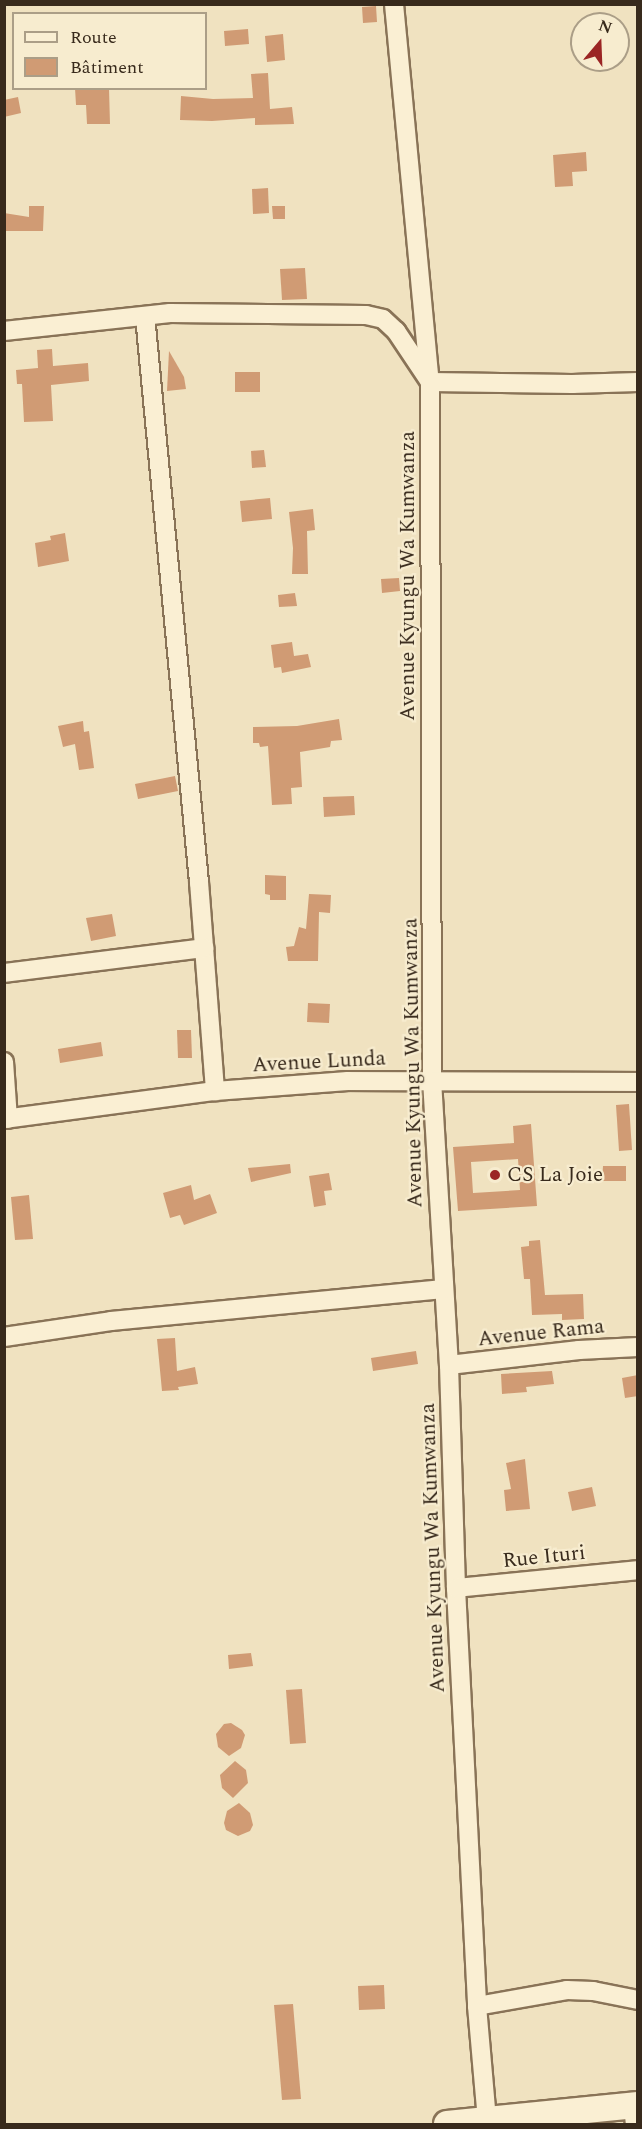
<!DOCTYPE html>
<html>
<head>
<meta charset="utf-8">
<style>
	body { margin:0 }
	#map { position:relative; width:642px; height:2129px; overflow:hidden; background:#f0e2c0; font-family:Spectral,serif }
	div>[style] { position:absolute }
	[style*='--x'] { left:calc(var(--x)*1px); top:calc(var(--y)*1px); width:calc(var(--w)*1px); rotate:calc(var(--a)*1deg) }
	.building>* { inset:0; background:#d09b74 }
	.roads { filter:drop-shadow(2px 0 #897357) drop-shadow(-2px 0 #897357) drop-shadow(0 2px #897357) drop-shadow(0 -2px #897357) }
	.minor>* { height:18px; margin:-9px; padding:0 9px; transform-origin:9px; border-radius:9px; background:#faefd3 }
	.secondary>* { height:26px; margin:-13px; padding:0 13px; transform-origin:13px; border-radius:13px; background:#faefd3 }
	.dots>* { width:16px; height:16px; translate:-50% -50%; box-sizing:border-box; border:3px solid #f7eccf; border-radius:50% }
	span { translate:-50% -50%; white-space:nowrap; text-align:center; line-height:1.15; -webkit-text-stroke:4.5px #f7eccf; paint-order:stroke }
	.street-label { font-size:21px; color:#382a1c }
	.poi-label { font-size:21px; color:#382a1c }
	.left { translate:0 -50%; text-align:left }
	.frame { position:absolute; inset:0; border:6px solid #382a1c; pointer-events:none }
	.legend { position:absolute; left:12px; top:12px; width:195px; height:78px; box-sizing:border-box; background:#f7eccf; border:2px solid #ab9e87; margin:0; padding:8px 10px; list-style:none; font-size:18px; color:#382a1c }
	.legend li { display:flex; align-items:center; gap:12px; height:30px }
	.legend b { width:30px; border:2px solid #ab9e87 }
	.north { position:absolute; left:570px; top:12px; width:60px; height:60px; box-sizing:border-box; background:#f7eccf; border:2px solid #ab9e87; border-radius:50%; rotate:19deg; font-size:16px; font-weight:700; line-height:24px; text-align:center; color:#382a1c }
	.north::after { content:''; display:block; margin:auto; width:21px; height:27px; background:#9b2524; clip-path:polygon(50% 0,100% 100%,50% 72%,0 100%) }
</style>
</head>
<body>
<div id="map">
	<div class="building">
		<i style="clip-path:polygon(376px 6px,377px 22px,363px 23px,362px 7px)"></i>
		<i style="clip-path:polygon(248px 29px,249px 44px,225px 46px,224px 31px)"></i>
		<i style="clip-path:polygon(283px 34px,285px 60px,267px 62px,265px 36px)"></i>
		<i style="clip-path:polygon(268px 73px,270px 109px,292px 107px,294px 124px,255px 125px,255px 118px,212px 121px,180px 120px,181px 96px,213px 99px,253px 98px,251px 74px)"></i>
		<i style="clip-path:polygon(75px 88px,109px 88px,110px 124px,87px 124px,86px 105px,76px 105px)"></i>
		<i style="clip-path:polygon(18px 97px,21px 113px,4px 117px,4px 100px)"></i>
		<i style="clip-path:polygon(586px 152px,587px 171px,572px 172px,573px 186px,555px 187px,553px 155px)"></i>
		<i style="clip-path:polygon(268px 188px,269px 213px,253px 214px,252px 189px)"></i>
		<i style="clip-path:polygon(29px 206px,44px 206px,43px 231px,4px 231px,4px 213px,29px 217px)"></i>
		<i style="clip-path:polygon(272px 206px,285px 206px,285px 219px,273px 219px)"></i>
		<i style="clip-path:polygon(305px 268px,307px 299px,282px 300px,280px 269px)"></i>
		<i style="clip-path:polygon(52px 349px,53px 366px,88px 363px,89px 381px,51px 385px,53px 421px,24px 422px,22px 384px,17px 384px,16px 370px,38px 368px,37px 350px)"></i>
		<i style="clip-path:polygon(169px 351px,184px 377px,186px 389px,167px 391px)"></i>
		<i style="clip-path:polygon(235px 372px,260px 372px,260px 392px,235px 392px)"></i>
		<i style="clip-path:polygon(264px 450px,266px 467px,252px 468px,251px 451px)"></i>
		<i style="clip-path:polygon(270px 498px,272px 519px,242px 522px,240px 501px)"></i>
		<i style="clip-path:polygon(313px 509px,315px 530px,307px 531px,308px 574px,292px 574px,293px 548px,289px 512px)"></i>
		<i style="clip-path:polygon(65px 533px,69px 561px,38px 567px,35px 543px,51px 540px,50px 536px)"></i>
		<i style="clip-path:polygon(399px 578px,400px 591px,382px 593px,381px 579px)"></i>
		<i style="clip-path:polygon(295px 593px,297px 606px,279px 607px,278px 595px)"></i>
		<i style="clip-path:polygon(292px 642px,294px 656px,308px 654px,311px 667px,282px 673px,281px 667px,274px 668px,271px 645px)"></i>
		<i style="clip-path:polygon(339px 719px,342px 740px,331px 741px,330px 747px,300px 752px,302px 787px,291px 788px,292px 804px,272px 805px,268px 746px,260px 747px,259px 743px,253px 743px,253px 727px,297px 726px)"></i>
		<i style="clip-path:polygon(83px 721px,84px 732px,89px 731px,94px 768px,79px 770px,75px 744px,63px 747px,58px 726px)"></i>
		<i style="clip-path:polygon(175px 776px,178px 791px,138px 799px,135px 784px)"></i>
		<i style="clip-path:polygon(354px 796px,355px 815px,324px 817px,323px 797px)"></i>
		<i style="clip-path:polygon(265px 875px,286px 876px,286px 900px,270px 900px,270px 895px,265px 894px)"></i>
		<i style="clip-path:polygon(309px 894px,331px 895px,330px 913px,319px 912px,318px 961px,288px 961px,286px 947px,294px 946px,299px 927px,306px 929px)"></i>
		<i style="clip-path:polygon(112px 914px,116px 936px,91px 941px,86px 918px)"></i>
		<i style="clip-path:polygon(308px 1003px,330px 1004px,329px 1023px,307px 1022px)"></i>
		<i style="clip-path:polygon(177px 1030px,191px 1030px,192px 1058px,178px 1058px)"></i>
		<i style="clip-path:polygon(101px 1042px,103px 1056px,60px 1063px,58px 1049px)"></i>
		<i style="clip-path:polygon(629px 1104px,632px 1150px,619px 1151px,616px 1105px)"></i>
		<i style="clip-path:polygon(evenodd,531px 1124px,537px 1206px,458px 1211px,453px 1147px,514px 1143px,513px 1126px,531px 1124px,518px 1159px,520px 1190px,473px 1193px,471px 1162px,518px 1159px)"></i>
		<i style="clip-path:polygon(290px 1164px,291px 1173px,251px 1182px,248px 1168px)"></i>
		<i style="clip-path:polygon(603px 1166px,626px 1166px,626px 1181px,602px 1181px)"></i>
		<i style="clip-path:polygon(329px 1173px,332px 1190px,324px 1191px,326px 1205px,314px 1207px,309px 1176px)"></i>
		<i style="clip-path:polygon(191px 1185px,194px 1200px,210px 1194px,217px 1213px,184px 1225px,180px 1215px,170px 1218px,163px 1193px)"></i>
		<i style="clip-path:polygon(29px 1195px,33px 1239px,15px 1240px,11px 1197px)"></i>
		<i style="clip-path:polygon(540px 1240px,545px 1295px,583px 1294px,584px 1319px,562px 1320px,562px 1314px,532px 1315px,530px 1279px,524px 1279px,521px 1247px,529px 1246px,529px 1241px)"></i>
		<i style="clip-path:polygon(175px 1338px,177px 1371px,195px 1367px,198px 1384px,178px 1387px,179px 1390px,162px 1391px,157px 1339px)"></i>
		<i style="clip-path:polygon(416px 1351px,418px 1364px,373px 1371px,371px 1358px)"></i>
		<i style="clip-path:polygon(552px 1371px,554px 1384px,526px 1387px,527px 1392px,502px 1394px,501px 1374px)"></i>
		<i style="clip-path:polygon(638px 1375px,638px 1396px,625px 1398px,622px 1378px)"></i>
		<i style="clip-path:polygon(525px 1459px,530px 1509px,506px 1511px,504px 1490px,511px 1489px,506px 1463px)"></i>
		<i style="clip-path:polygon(592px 1487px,596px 1506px,572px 1511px,568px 1492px)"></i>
		<i style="clip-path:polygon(251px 1653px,253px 1666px,229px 1669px,228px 1655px)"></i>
		<i style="clip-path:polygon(302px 1689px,306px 1743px,290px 1744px,286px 1690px)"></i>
		<i style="clip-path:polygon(231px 1723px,242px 1730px,245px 1735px,241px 1748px,229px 1756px,218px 1747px,216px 1734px,224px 1724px)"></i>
		<i style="clip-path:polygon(235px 1761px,246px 1770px,248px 1783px,233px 1798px,222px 1788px,220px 1775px)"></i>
		<i style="clip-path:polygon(239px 1803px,250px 1813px,253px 1825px,250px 1831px,238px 1836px,226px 1830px,224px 1823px,227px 1811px)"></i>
		<i style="clip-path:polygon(384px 1985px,385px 2009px,359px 2010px,358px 1986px)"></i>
		<i style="clip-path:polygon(293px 2004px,301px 2099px,282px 2100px,274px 2005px)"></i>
	</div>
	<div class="roads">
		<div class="minor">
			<i style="--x:394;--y:4;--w:380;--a:84.6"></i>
			<i style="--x:430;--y:382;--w:698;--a:89.84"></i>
			<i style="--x:432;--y:1080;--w:286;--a:86.6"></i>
			<i style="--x:449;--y:1365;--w:223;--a:88.2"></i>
			<i style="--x:456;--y:1588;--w:419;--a:87.1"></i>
			<i style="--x:477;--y:2006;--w:114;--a:85"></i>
			<i style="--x:145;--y:316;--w:569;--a:84.55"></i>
			<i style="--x:199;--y:882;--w:210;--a:85.6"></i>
			<i style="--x:4;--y:331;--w:167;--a:-6.2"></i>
			<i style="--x:170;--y:313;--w:196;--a:0.6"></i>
			<i style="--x:366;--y:315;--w:17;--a:13"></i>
			<i style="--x:383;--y:319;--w:18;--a:43"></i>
			<i style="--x:396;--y:331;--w:61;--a:56.3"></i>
			<i style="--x:430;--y:382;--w:142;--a:0.8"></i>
			<i style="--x:572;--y:384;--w:66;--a:-1.7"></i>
			<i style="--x:4;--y:973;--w:202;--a:-7.1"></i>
			<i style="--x:4;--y:1062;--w:57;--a:86"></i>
			<i style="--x:4;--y:1119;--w:213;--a:-7.6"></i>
			<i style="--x:215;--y:1091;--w:133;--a:-4.3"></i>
			<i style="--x:348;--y:1081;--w:290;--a:0.2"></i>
			<i style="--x:4;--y:1337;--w:108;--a:-8.5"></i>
			<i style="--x:111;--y:1321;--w:334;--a:-5.5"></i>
			<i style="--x:449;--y:1365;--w:131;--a:-6.6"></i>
			<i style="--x:579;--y:1350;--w:59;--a:-2.9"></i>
			<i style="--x:456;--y:1588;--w:183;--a:-5.6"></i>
			<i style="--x:477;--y:2006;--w:91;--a:-10.1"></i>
			<i style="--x:567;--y:1990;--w:26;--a:2"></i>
			<i style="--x:593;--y:1991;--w:46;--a:11.3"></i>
			<i style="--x:633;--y:2106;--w:18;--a:84"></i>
		</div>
		<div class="secondary">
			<i style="--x:447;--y:2124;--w:192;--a:-5.7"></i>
		</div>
	</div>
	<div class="dots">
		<i style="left:495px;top:1175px;background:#9b2524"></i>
	</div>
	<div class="street-label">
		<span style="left:408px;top:576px;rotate:-90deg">Avenue Kyungu Wa Kumwanza</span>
		<span style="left:319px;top:1062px;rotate:-3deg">Avenue Lunda</span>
		<span style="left:413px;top:1063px;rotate:-91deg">Avenue Kyungu Wa Kumwanza</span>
		<span style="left:541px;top:1333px;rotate:-6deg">Avenue Rama</span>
		<span style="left:433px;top:1548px;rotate:-92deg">Avenue Kyungu Wa Kumwanza</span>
		<span style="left:544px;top:1557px;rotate:-6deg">Rue Ituri</span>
	</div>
	<div class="poi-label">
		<span class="left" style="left:507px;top:1175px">CS La Joie</span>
	</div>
	<div class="frame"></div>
	<ul class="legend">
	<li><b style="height:8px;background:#faefd3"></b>Route</li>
	<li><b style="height:16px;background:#d09b74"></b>Bâtiment</li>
	</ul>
	<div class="north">N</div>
</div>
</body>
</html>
